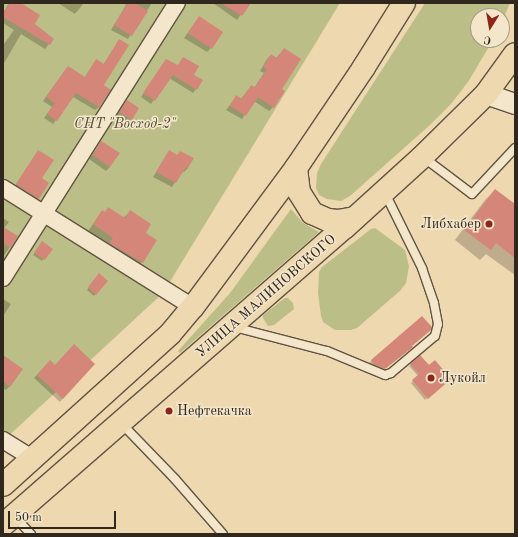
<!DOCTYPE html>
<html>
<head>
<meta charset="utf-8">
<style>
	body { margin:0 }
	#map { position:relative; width:518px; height:537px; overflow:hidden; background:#eed8af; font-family:"Old Standard TT",serif }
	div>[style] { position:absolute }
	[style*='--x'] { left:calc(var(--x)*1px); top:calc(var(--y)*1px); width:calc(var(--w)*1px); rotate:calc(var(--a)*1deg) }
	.green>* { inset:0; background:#bcbe88 }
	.shadow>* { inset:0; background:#0003 }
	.building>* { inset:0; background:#d48778 }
	.roads { filter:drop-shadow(1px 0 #605442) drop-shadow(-1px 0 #605442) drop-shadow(0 1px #605442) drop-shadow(0 -1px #605442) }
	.service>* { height:8px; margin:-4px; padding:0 4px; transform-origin:4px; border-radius:4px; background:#f4e6cb }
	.minor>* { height:16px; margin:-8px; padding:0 8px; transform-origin:8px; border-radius:8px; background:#f4e6cb }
	.tertiary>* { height:20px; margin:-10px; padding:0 10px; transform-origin:10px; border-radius:10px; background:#f4e6cb }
	.trunk>* { height:22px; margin:-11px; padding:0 11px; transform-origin:11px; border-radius:11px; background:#eed8af }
	.dots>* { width:11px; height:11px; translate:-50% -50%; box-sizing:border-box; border:2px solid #f4e6cb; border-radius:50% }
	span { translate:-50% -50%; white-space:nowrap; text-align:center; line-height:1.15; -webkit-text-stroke:3px #f4e6cb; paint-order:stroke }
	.park-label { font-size:14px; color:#534e38; font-style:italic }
	.poi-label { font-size:14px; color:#30281e }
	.right { translate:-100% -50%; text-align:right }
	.left { translate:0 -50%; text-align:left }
	.street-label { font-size:14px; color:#30281e }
	.frame { position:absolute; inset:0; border:4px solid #30281e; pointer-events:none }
	.north { position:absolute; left:470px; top:8px; width:40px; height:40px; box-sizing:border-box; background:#f4e6cb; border:1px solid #a69a86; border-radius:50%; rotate:191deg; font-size:11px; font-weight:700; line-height:16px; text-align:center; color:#30281e }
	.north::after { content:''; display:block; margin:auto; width:14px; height:18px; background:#8f2418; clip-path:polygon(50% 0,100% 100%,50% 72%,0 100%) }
	.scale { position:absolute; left:8px; top:511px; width:108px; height:18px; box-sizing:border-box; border:2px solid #30281e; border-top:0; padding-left:5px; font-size:12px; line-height:14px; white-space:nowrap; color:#30281e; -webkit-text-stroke:3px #f4e6cb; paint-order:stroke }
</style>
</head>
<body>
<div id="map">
	<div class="green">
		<i style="clip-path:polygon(3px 3px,340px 3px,163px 293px,3px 441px)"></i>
		<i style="clip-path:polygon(425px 3px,510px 3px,502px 22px,502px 16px,478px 16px,478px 40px,493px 40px,468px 82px,451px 104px,430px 125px,350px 196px,341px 201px,327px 199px,319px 195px,316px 188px,317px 173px,321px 164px)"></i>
		<i style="clip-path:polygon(291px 209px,303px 223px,319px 232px,180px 353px,178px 351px,230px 293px)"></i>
		<i style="clip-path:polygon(375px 228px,405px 250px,409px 266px,406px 283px,401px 290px,357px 328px,351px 330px,335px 330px,323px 322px,321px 316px,318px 293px,319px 272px,322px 267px,371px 229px)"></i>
		<i style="clip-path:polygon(285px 298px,288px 298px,293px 303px,294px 309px,274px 325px,268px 326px,263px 318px,263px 315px)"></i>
	</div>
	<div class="shadow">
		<i style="clip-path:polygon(9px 3px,20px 3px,34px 25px,53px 39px,45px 49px,21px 34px,3px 65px,3px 43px,4px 44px,14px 30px,3px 23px,3px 13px)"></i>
		<i style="clip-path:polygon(58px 3px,84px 3px,75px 14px)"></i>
		<i style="clip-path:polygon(123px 3px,152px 3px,128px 39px,111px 30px,126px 5px)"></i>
		<i style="clip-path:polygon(213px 3px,249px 3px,237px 20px)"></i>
		<i style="clip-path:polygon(199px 17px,211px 48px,207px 52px,184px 38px)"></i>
		<i style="clip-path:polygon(119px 40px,103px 85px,99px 107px,95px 110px,73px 97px,53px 124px,44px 118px,52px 107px,43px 101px,65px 70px,68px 67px,84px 78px,96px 61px,103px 65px)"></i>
		<i style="clip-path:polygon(284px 49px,281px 89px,273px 107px,269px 111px,254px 101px,242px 119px,226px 110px,237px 96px,241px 99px,251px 86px,254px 88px,264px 73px,260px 71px,267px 59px,271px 55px,276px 58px)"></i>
		<i style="clip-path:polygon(184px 58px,196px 89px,193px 93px,169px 78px,151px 104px,141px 97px,166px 60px,177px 66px)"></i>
		<i style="clip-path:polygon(127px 101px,131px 119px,127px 123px,116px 116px)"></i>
		<i style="clip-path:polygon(101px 143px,110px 167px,106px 171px,89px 159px)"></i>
		<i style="clip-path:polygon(38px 151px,41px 178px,38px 198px,34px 202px,13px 189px)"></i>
		<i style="clip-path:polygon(169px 152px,188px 168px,184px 172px,182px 171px,172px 187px,153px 177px)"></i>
		<i style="clip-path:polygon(495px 190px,515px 205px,515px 275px,486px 254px,480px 260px,455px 240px,485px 200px)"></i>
		<i style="clip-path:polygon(102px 212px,124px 217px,130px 212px,144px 233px,142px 262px,137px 268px,108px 244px,88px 231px)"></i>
		<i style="clip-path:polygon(3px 218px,9px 222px,4px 228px,17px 237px,3px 257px)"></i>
		<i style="clip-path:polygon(41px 244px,52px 249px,42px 261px,33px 255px)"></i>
		<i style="clip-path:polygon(98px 276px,106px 281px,94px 296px,87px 290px)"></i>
		<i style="clip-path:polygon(3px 299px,11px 304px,3px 316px)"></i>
		<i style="clip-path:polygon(422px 317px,410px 349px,382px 370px,373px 366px,369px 363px)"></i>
		<i style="clip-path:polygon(3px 357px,10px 386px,6px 390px,3px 388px)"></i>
		<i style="clip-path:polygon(420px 357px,429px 367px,449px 379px,425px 400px,411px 383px,418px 376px,409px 366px)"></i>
		<i style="clip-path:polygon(50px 361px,55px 366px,93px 364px,60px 402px,34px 378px)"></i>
	</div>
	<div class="building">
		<i style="clip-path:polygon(10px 3px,21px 3px,40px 15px,35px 24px,54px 39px,50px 45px,3px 17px,3px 14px)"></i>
		<i style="clip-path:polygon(128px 3px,135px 3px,148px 11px,132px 36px,114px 25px)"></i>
		<i style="clip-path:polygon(221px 3px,251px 3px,242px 16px)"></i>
		<i style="clip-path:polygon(199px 16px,223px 32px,212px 49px,188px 33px)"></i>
		<i style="clip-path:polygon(119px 39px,129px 45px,104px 85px,111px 90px,99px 107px,76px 93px,57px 121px,47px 114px,55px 103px,46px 97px,68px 66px,85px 77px,96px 59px,104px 64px)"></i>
		<i style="clip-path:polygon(284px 48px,301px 59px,282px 89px,285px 91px,274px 108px,258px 97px,246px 116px,230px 106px,236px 95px,242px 99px,251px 85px,255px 87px,267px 69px,263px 67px,271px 54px,277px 58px)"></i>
		<i style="clip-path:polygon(183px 57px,199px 66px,194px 75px,203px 80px,197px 90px,173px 75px,155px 101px,143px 93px,166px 59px,178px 65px)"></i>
		<i style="clip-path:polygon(127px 100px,139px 108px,132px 120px,119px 112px)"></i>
		<i style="clip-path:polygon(101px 141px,120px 153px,110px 167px,93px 155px)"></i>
		<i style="clip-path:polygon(38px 150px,54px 160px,42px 178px,49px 183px,39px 199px,16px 184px)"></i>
		<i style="clip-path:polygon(169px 150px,177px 155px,180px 151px,194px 158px,188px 168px,186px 167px,176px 183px,156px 172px)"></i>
		<i style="clip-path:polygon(495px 189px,515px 204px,515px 258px,496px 243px,491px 250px,464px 230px)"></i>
		<i style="clip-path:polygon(108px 207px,125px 218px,130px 210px,151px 224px,146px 233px,157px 240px,143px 263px,109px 243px,113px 238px,93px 224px,102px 210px,105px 212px)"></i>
		<i style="clip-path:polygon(3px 227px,18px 236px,11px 248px,3px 243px)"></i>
		<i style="clip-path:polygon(42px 241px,53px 249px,45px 260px,34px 253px)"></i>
		<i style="clip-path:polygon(99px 273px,108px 281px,96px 295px,88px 287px)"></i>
		<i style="clip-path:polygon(422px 316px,432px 327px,431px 330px,412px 346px,413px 347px,385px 369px,374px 365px,371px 360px)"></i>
		<i style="clip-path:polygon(74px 344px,95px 364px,63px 399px,37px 375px,50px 360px,55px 365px)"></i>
		<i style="clip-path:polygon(3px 355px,23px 369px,10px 387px,3px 381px)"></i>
		<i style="clip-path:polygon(420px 355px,429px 365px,435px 360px,451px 379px,428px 399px,412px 380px,419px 374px,410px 364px)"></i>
	</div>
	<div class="roads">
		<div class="service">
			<i style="--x:423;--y:157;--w:61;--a:37.1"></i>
			<i style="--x:472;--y:194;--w:63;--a:-46.9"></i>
			<i style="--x:234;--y:327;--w:96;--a:14.5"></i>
			<i style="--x:327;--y:351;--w:63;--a:22.5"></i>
			<i style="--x:385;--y:375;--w:6;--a:-18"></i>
			<i style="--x:391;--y:373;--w:57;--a:-40.1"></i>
			<i style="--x:435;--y:336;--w:12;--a:-76"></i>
			<i style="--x:438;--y:324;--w:21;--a:-101"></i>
			<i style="--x:434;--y:303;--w:37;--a:-109"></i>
			<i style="--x:422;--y:268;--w:84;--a:-116.3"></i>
			<i style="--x:121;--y:423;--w:78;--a:46"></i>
			<i style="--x:175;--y:479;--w:73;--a:48.9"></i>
			<i style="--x:14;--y:516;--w:25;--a:47"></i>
		</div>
		<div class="minor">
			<i style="--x:3;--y:188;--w:224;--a:32.1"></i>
			<i style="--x:3;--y:278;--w:325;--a:-57.7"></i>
			<i style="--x:3;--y:440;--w:36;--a:32"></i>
		</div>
		<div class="tertiary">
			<i style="--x:486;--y:94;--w:31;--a:19"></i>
		</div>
		<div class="trunk">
			<i style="--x:296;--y:168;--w:24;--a:83"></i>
			<i style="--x:299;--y:192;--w:25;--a:58"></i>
			<i style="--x:312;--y:213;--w:17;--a:24"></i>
			<i style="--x:328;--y:220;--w:10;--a:6"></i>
			<i style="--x:338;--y:221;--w:17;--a:-10"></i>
			<i style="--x:3;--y:485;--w:225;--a:-42.1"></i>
			<i style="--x:170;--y:334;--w:35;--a:-50"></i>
			<i style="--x:193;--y:307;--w:173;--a:-53.5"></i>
			<i style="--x:296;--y:168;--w:122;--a:-56"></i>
			<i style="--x:364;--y:67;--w:75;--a:-58"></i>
			<i style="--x:3;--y:525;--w:452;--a:-41.1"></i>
			<i style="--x:344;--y:228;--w:105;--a:-42.3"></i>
			<i style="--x:422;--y:157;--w:90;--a:-44.5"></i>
			<i style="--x:486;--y:94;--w:49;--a:-54.1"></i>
		</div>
	</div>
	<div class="dots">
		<i style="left:489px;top:224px;background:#8f2418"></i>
		<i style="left:431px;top:378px;background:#8f2418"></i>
		<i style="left:169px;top:411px;background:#8f2418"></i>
	</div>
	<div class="park-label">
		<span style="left:125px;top:124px">СНТ "Восход-2"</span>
	</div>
	<div class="poi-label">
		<span class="right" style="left:481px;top:224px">Либхабер</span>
		<span class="left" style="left:439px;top:378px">Лукойл</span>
		<span class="left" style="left:177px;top:411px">Нефтекачка</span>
	</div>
	<div class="street-label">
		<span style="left:266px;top:296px;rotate:-41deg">УЛИЦА МАЛИНОВСКОГО</span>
	</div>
	<div class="frame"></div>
	<div class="north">С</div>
	<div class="scale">50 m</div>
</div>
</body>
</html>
